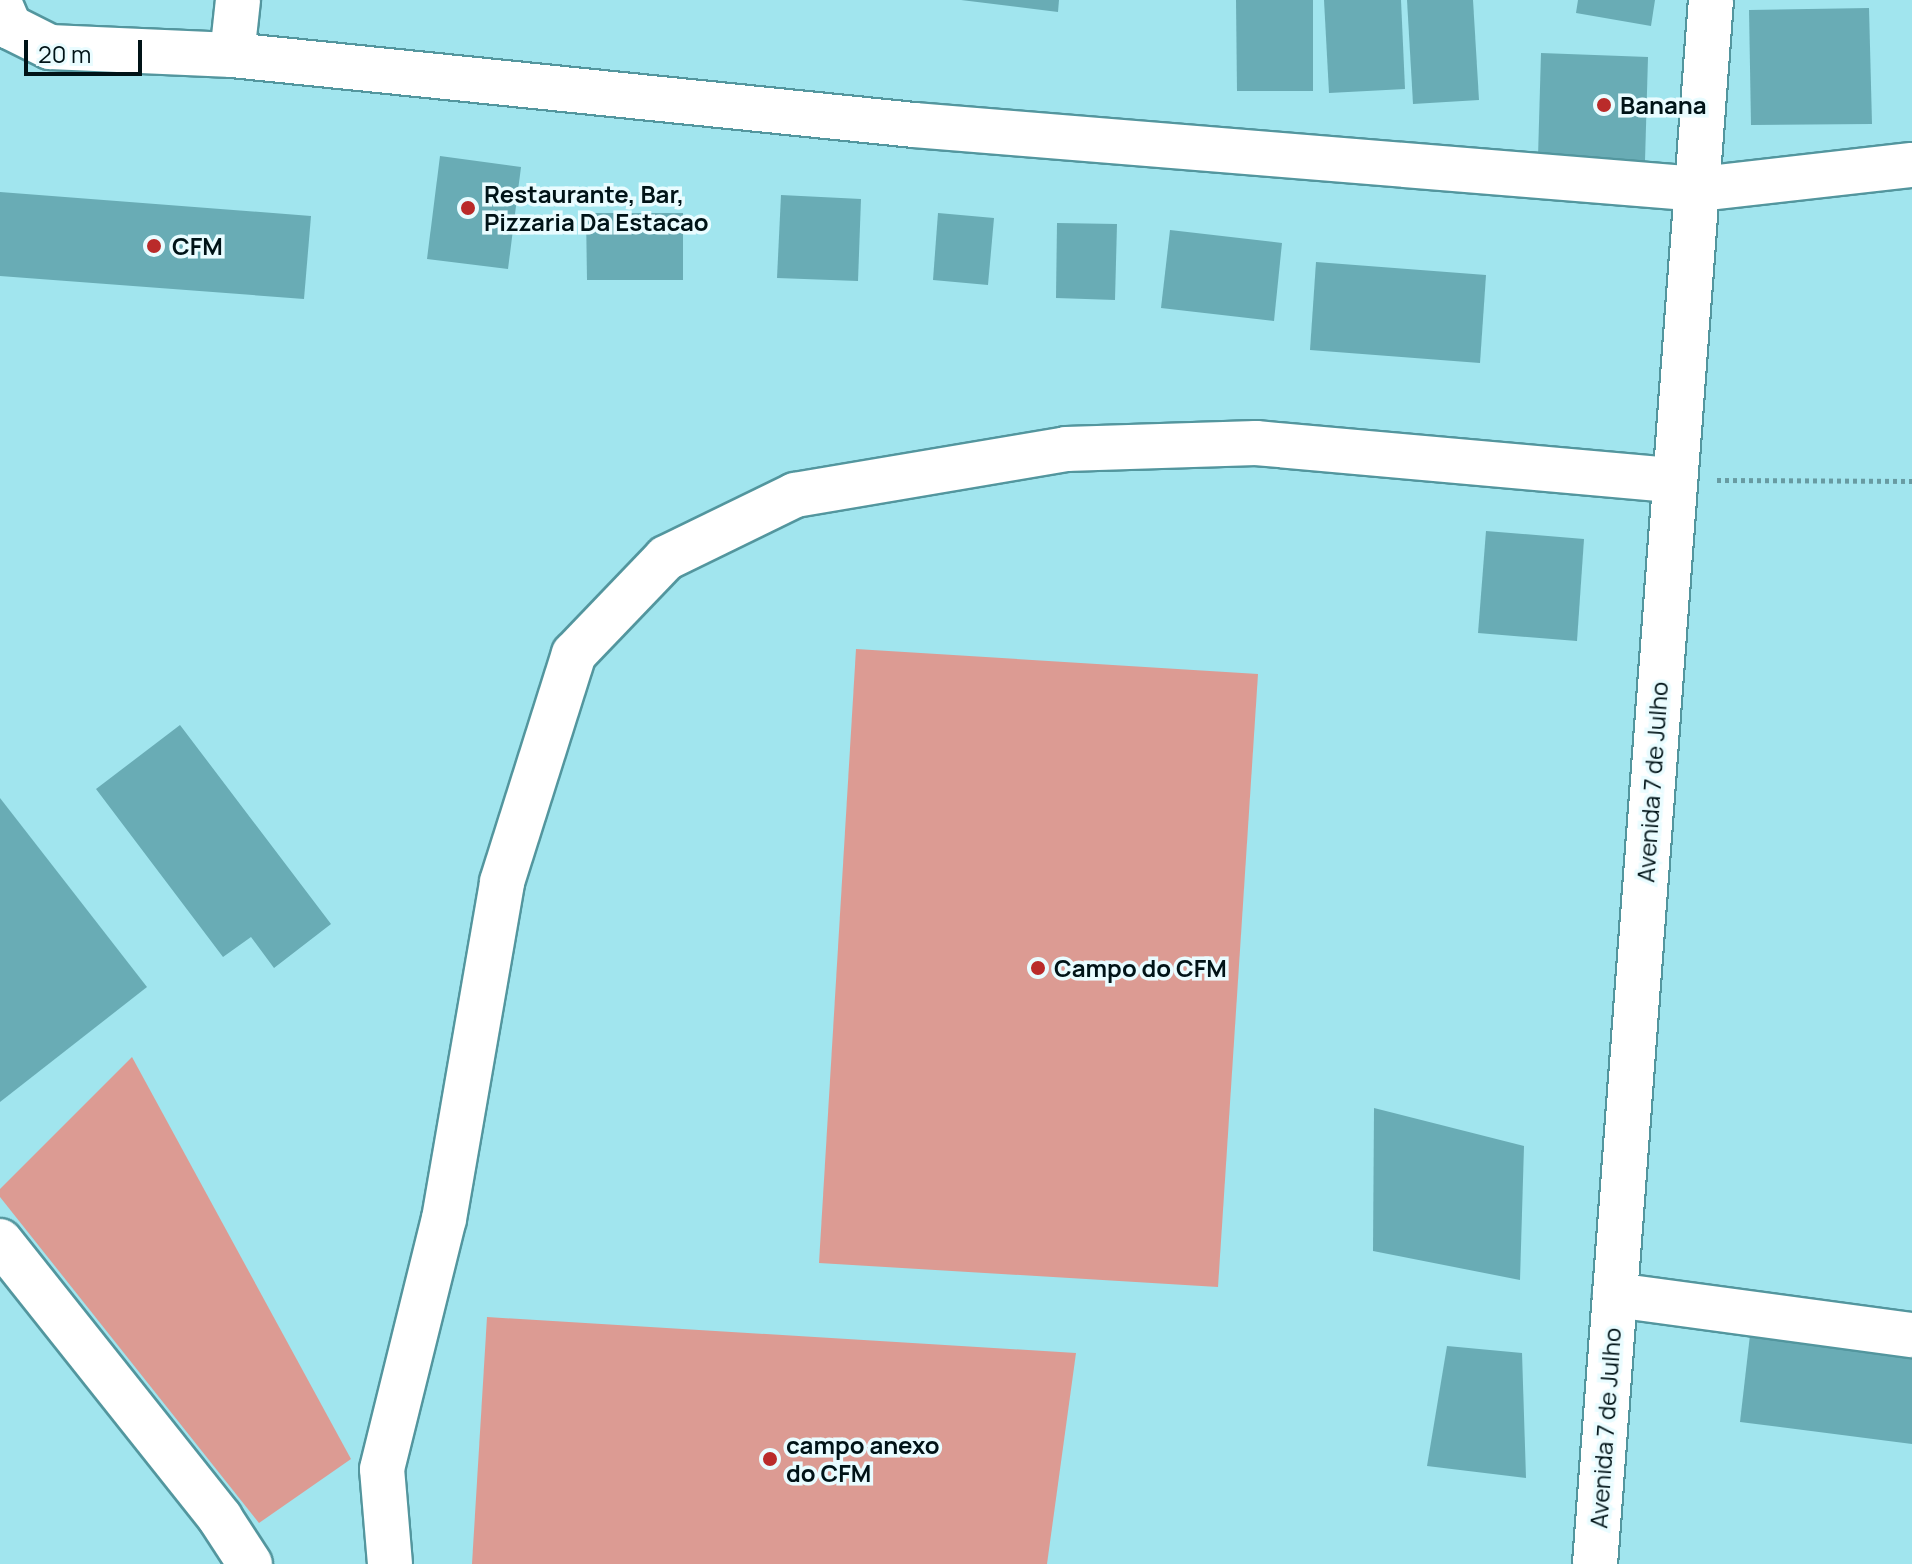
<!DOCTYPE html>
<html>
<head>
<meta charset="utf-8">
<style>
	body { margin:0 }
	#map { position:relative; width:1912px; height:1564px; overflow:hidden; background:#a1e5ee; font-family:Manrope,sans-serif }
	div>[style] { position:absolute }
	[style*='--x'] { left:calc(var(--x)*1px); top:calc(var(--y)*1px); width:calc(var(--w)*1px); rotate:calc(var(--a)*1deg) }
	.green>* { inset:0; background:#dc9b93 }
	.building>* { inset:0; background:#69acb5 }
	.path>* { height:5px; margin-top:-2.5px; transform-origin:0; background:repeating-linear-gradient(90deg,#689ba2 0 4px,transparent 0 8px) }
	.roads { filter:drop-shadow(2px 0 #53969e) drop-shadow(-2px 0 #53969e) drop-shadow(0 2px #53969e) drop-shadow(0 -2px #53969e) }
	.minor>* { height:44px; margin:-22px; padding:0 22px; transform-origin:22px; border-radius:22px; background:#fff }
	.dots>* { width:22px; height:22px; translate:-50% -50%; box-sizing:border-box; border:4px solid #e9fcff; border-radius:50% }
	span { translate:-50% -50%; white-space:nowrap; text-align:center; line-height:1.15; -webkit-text-stroke:7px #e9fcff; paint-order:stroke }
	.poi-label { font-size:24px; color:#001317; font-weight:700 }
	.left { translate:0 -50%; text-align:left }
	.street-label { font-size:24px; color:#001317 }
	.scale { position:absolute; left:24px; top:40px; width:118px; height:36px; box-sizing:border-box; border:4px solid #001317; border-top:0; padding-left:10px; font-size:24px; line-height:28px; white-space:nowrap; color:#001317; -webkit-text-stroke:6px #e9fcff; paint-order:stroke }
</style>
</head>
<body>
<div id="map">
	<div class="green">
		<i style="clip-path:polygon(856px 649px,1258px 674px,1218px 1287px,819px 1263px)"></i>
		<i style="clip-path:polygon(132px 1057px,351px 1459px,259px 1523px,0 1197px,0 1189px)"></i>
		<i style="clip-path:polygon(487px 1317px,1076px 1353px,1047px 1564px,472px 1564px)"></i>
	</div>
	<div class="building">
		<i style="clip-path:polygon(961px 0,1059px 0,1058px 12px)"></i>
		<i style="clip-path:polygon(1236px 0,1313px 0,1313px 91px,1237px 91px)"></i>
		<i style="clip-path:polygon(1324px 0,1401px 0,1405px 89px,1329px 93px)"></i>
		<i style="clip-path:polygon(1407px 0,1473px 0,1479px 100px,1413px 104px)"></i>
		<i style="clip-path:polygon(1578px 0,1655px 0,1651px 26px,1576px 13px)"></i>
		<i style="clip-path:polygon(1869px 8px,1872px 124px,1751px 125px,1749px 10px)"></i>
		<i style="clip-path:polygon(1541px 53px,1648px 57px,1645px 161px,1538px 157px)"></i>
		<i style="clip-path:polygon(440px 156px,521px 167px,508px 269px,427px 259px)"></i>
		<i style="clip-path:polygon(0 192px,311px 216px,304px 299px,0 276px)"></i>
		<i style="clip-path:polygon(781px 195px,861px 199px,858px 281px,777px 278px)"></i>
		<i style="clip-path:polygon(586px 213px,683px 213px,683px 280px,587px 280px)"></i>
		<i style="clip-path:polygon(938px 213px,994px 218px,988px 285px,933px 280px)"></i>
		<i style="clip-path:polygon(1057px 223px,1117px 224px,1115px 300px,1056px 298px)"></i>
		<i style="clip-path:polygon(1170px 230px,1282px 243px,1274px 321px,1161px 308px)"></i>
		<i style="clip-path:polygon(1316px 262px,1486px 275px,1480px 363px,1310px 350px)"></i>
		<i style="clip-path:polygon(1486px 531px,1584px 539px,1577px 641px,1478px 633px)"></i>
		<i style="clip-path:polygon(180px 725px,331px 924px,274px 968px,251px 937px,223px 957px,96px 789px)"></i>
		<i style="clip-path:polygon(0 798px,147px 987px,0 1102px)"></i>
		<i style="clip-path:polygon(1374px 1108px,1524px 1146px,1520px 1280px,1373px 1251px)"></i>
		<i style="clip-path:polygon(1750px 1335px,1912px 1355px,1912px 1444px,1740px 1422px)"></i>
		<i style="clip-path:polygon(1447px 1346px,1522px 1353px,1526px 1478px,1427px 1466px)"></i>
	</div>
	<div class="path">
		<i style="--x:1717;--y:480;--w:195;--a:0.3"></i>
	</div>
	<div class="roads">
		<div class="minor">
			<i style="--x:238;--y:0;--w:55;--a:96.2"></i>
			<i style="--x:232;--y:55;--w:686;--a:5.86"></i>
			<i style="--x:914;--y:125;--w:789;--a:4.66"></i>
			<i style="--x:1700;--y:189;--w:213;--a:-6.5"></i>
			<i style="--x:0;--y:4;--w:25;--a:67"></i>
			<i style="--x:10;--y:27;--w:45;--a:26.6"></i>
			<i style="--x:50;--y:47;--w:182;--a:2.5"></i>
			<i style="--x:0;--y:1241;--w:354;--a:51.5"></i>
			<i style="--x:220;--y:1518;--w:55;--a:56.9"></i>
			<i style="--x:1615;--y:1295;--w:300;--a:7.7"></i>
			<i style="--x:390;--y:1564;--w:95;--a:-94.8"></i>
			<i style="--x:382;--y:1469;--w:258;--a:-76.1"></i>
			<i style="--x:444;--y:1219;--w:342;--a:-80.2"></i>
			<i style="--x:502;--y:882;--w:239;--a:-72.5"></i>
			<i style="--x:574;--y:654;--w:133;--a:-46.2"></i>
			<i style="--x:666;--y:558;--w:144;--a:-26"></i>
			<i style="--x:795;--y:495;--w:275;--a:-9.6"></i>
			<i style="--x:1066;--y:449;--w:190;--a:-1.8"></i>
			<i style="--x:1256;--y:443;--w:419;--a:5.1"></i>
			<i style="--x:1595;--y:1564;--w:1568;--a:-85.76"></i>
		</div>
	</div>
	<div class="dots">
		<i style="left:1604px;top:105px;background:#ba2b2a"></i>
		<i style="left:468px;top:208px;background:#ba2b2a"></i>
		<i style="left:154px;top:246px;background:#ba2b2a"></i>
		<i style="left:1038px;top:968px;background:#ba2b2a"></i>
		<i style="left:770px;top:1459px;background:#ba2b2a"></i>
	</div>
	<div class="poi-label">
		<span class="left" style="left:1620px;top:105px">Banana</span>
		<span class="left" style="left:484px;top:208px">Restaurante, Bar,<br>Pizzaria Da Estacao</span>
		<span class="left" style="left:172px;top:246px">CFM</span>
		<span class="left" style="left:1054px;top:968px">Campo do CFM</span>
		<span class="left" style="left:786px;top:1459px">campo anexo<br>do CFM</span>
	</div>
	<div class="street-label">
		<span style="left:1652px;top:782px;rotate:-86deg">Avenida 7 de Julho</span>
		<span style="left:1605px;top:1428px;rotate:-86deg">Avenida 7 de Julho</span>
	</div>
	<div class="scale">20 m</div>
</div>
</body>
</html>
